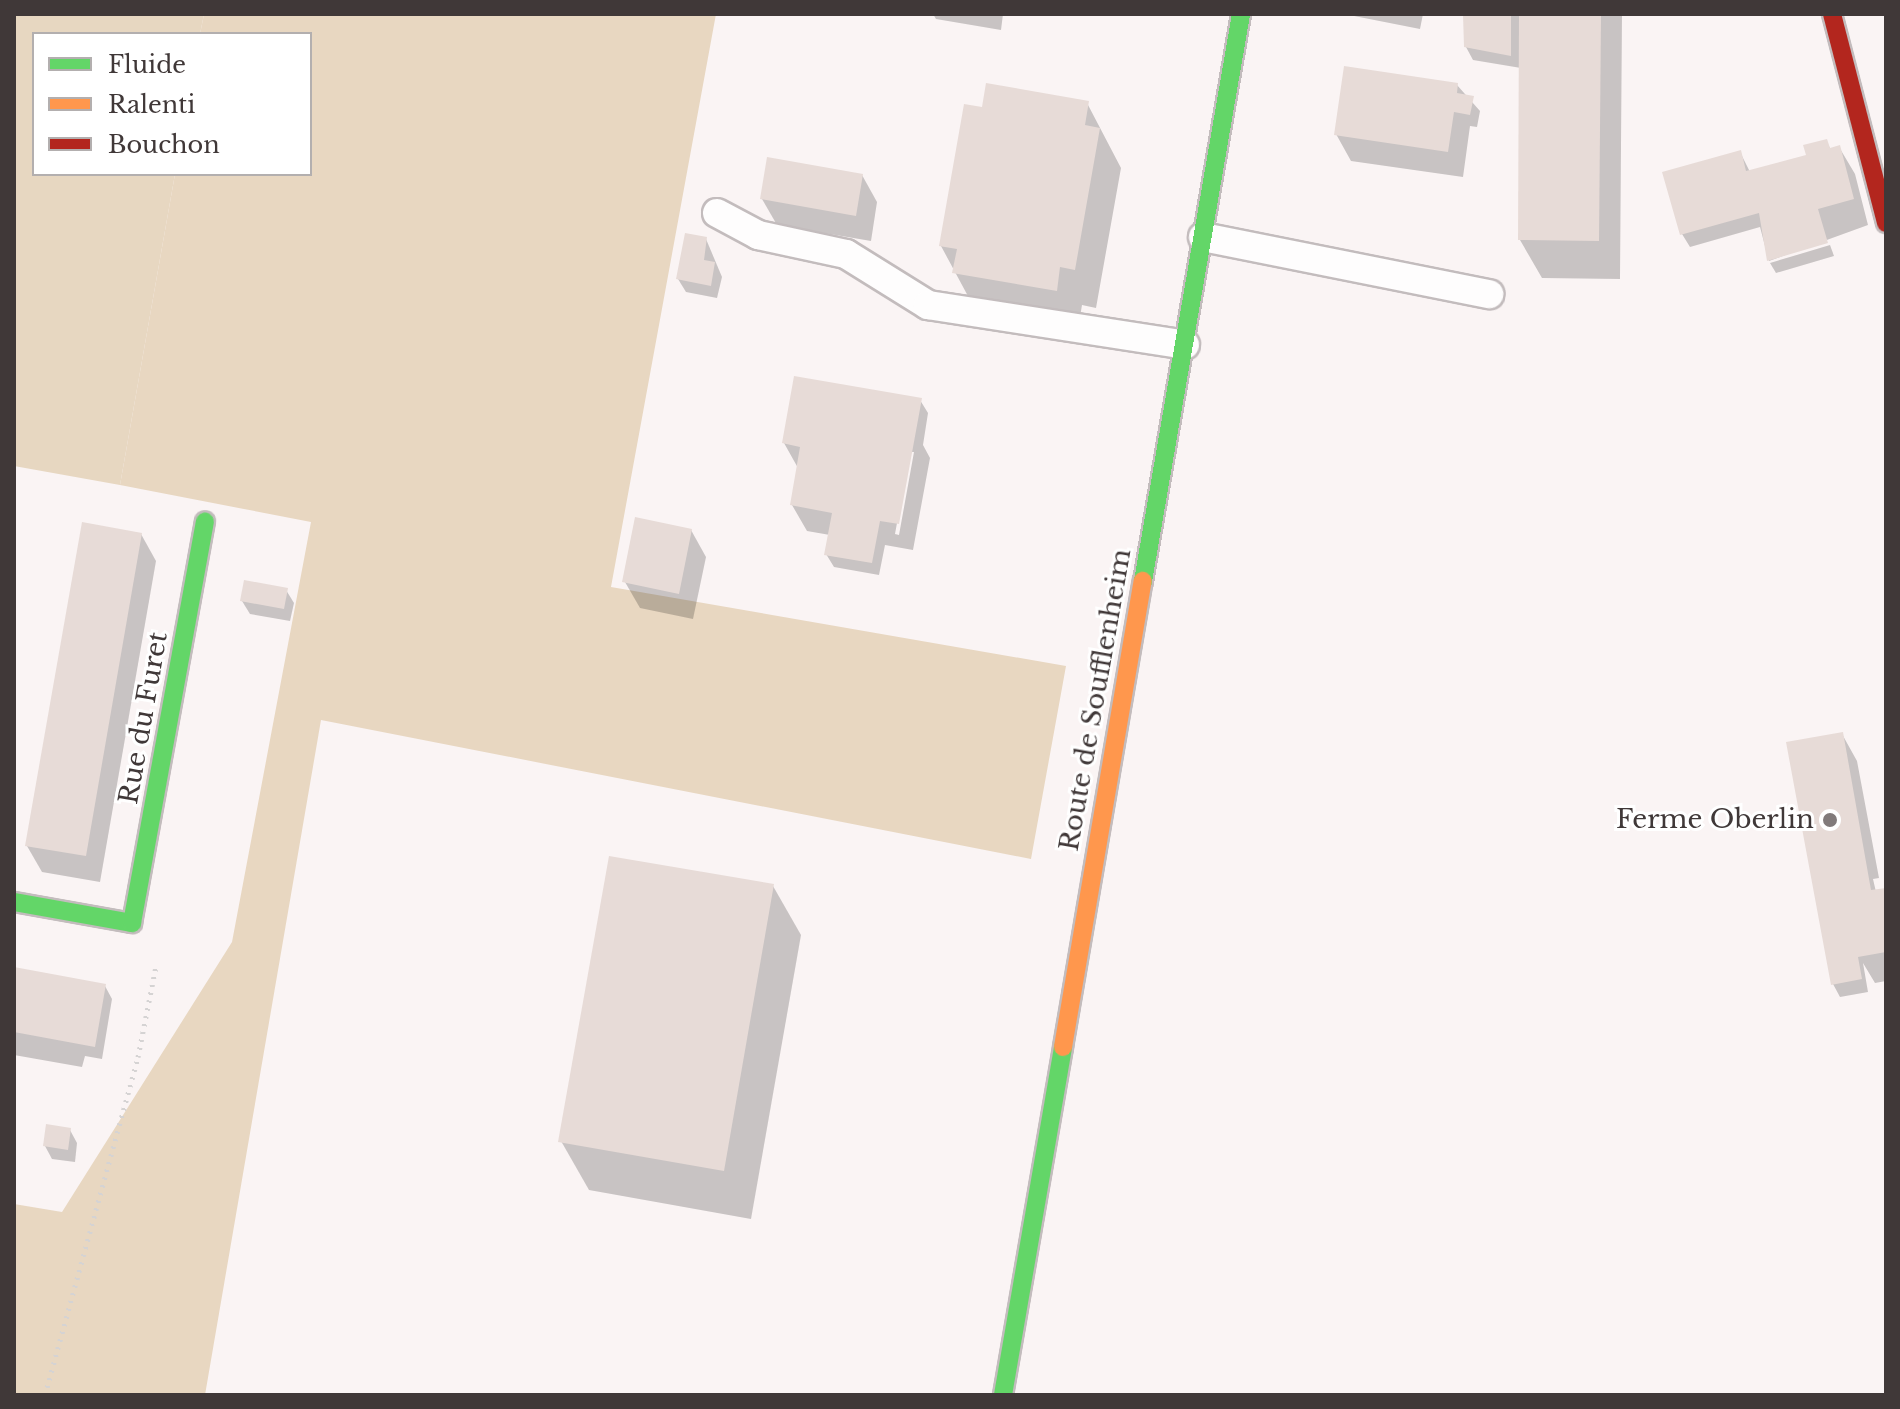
<!DOCTYPE html>
<html>
<head>
<meta charset="utf-8">
<style>
	body { margin:0 }
	#map { position:relative; width:1900px; height:1409px; overflow:hidden; background:#faf4f4; font-family:"Libre Baskerville",serif }
	div>[style] { position:absolute }
	[style*='--x'] { left:calc(var(--x)*1px); top:calc(var(--y)*1px); width:calc(var(--w)*1px); rotate:calc(var(--a)*1deg) }
	.green>* { inset:0; background:#e7d7c1 }
	.forest>* { inset:0; background:#e8d7c1 }
	.shadow>* { inset:0; background:#0003 }
	.building>* { inset:0; background:#e7dbd7 }
	.path>* { height:5px; margin-top:-2.5px; transform-origin:0; background:repeating-linear-gradient(90deg,#d5d3d3 0 2px,transparent 0 8px) }
	.roads { filter:drop-shadow(2px 0 #c3bcbd) drop-shadow(-2px 0 #c3bcbd) drop-shadow(0 2px #c3bcbd) drop-shadow(0 -2px #c3bcbd) }
	.lane>* { height:28px; margin:-14px; padding:0 14px; transform-origin:14px; border-radius:14px; background:#fefdfd }
	.fast>* { height:18px; margin:-9px; padding:0 9px; transform-origin:9px; border-radius:9px; background:#63d668 }
	.slow>* { height:18px; margin:-9px; padding:0 9px; transform-origin:9px; border-radius:9px; background:#ff974d }
	.jam>* { height:18px; margin:-9px; padding:0 9px; transform-origin:9px; border-radius:9px; background:#b3261e }
	.dots>* { width:22px; height:22px; translate:-50% -50%; box-sizing:border-box; border:4px solid #fff; border-radius:50% }
	span { translate:-50% -50%; white-space:nowrap; text-align:center; line-height:1.15; -webkit-text-stroke:6px #fff; paint-order:stroke }
	.street-label { font-size:26px; color:#403838 }
	.poi-label { font-size:26px; color:#403838 }
	.right { translate:-100% -50%; text-align:right }
	.frame { position:absolute; inset:0; border:16px solid #403838; pointer-events:none }
	.legend { position:absolute; left:32px; top:32px; width:280px; height:144px; box-sizing:border-box; background:#fff; border:2px solid #b3afaf; margin:0; padding:10px 14px; list-style:none; font-size:24px; color:#403838 }
	.legend li { display:flex; align-items:center; gap:16px; height:40px }
	.legend b { width:40px; border:2px solid #b3afaf }
</style>
</head>
<body>
<div id="map">
	<div class="green">
		<i style="clip-path:polygon(14px 14px,204px 14px,200px 34px,34px 34px,34px 174px,175px 174px,120px 485px,14px 466px)"></i>
	</div>
	<div class="forest">
		<i style="clip-path:polygon(204px 14px,716px 14px,611px 587px,1066px 666px,1031px 859px,321px 720px,205px 1395px,14px 1395px,14px 1204px,62px 1212px,232px 942px,311px 522px,120px 485px,175px 174px,310px 174px,310px 34px,200px 34px)"></i>
	</div>
	<div class="shadow">
		<i style="clip-path:polygon(933px 14px,1003px 14px,1001px 30px,936px 19px)"></i>
		<i style="clip-path:polygon(1344px 14px,1423px 14px,1420px 29px)"></i>
		<i style="clip-path:polygon(1465px 14px,1518px 14px,1521px 19px,1521px 14px,1622px 14px,1620px 279px,1542px 278px,1520px 240px,1521px 68px,1473px 60px,1466px 47px)"></i>
		<i style="clip-path:polygon(1457px 85px,1480px 111px,1477px 127px,1470px 126px,1463px 177px,1351px 161px,1336px 134px)"></i>
		<i style="clip-path:polygon(1087px 103px,1121px 168px,1096px 308px,1082px 305px,1078px 329px,976px 311px,941px 246px,983px 109px)"></i>
		<i style="clip-path:polygon(1826px 141px,1831px 150px,1839px 147px,1855px 174px,1868px 225px,1769px 261px,1760px 227px,1690px 247px,1682px 234px,1740px 152px,1750px 172px,1808px 156px)"></i>
		<i style="clip-path:polygon(862px 175px,877px 202px,871px 241px,777px 225px,762px 199px)"></i>
		<i style="clip-path:polygon(706px 239px,722px 277px,717px 298px,686px 292px,678px 279px)"></i>
		<i style="clip-path:polygon(1830px 245px,1834px 256px,1776px 273px,1770px 263px)"></i>
		<i style="clip-path:polygon(evenodd,920px 400px,928px 413px,923px 445px,930px 458px,913px 550px,885px 545px,879px 575px,834px 567px,826px 554px,830px 535px,807px 531px,792px 505px,798px 468px,784px 443px,920px 400px,910px 452px,914px 452px,899px 535px,895px 534px,910px 452px)"></i>
		<i style="clip-path:polygon(691px 530px,706px 557px,693px 619px,640px 608px,625px 582px)"></i>
		<i style="clip-path:polygon(141px 534px,156px 561px,100px 882px,42px 872px,27px 846px)"></i>
		<i style="clip-path:polygon(286px 590px,294px 603px,290px 621px,250px 614px,242px 601px)"></i>
		<i style="clip-path:polygon(1842px 734px,1857px 761px,1879px 878px,1873px 879px,1876px 892px,1886px 890px,1886px 981px,1875px 983px,1863px 963px,1868px 992px,1840px 997px,1833px 984px)"></i>
		<i style="clip-path:polygon(773px 886px,801px 935px,751px 1219px,589px 1190px,561px 1141px)"></i>
		<i style="clip-path:polygon(14px 969px,105px 986px,112px 999px,102px 1059px,85px 1056px,82px 1067px,14px 1055px)"></i>
		<i style="clip-path:polygon(70px 1130px,77px 1143px,75px 1162px,52px 1159px,45px 1146px)"></i>
	</div>
	<div class="building">
		<i style="clip-path:polygon(1463px 14px,1511px 14px,1511px 56px,1464px 47px)"></i>
		<i style="clip-path:polygon(1519px 14px,1601px 14px,1599px 241px,1518px 240px)"></i>
		<i style="clip-path:polygon(1344px 66px,1458px 83px,1457px 93px,1474px 96px,1470px 115px,1454px 112px,1448px 152px,1334px 135px)"></i>
		<i style="clip-path:polygon(986px 83px,1089px 101px,1085px 125px,1100px 128px,1075px 270px,1060px 267px,1057px 291px,952px 273px,957px 249px,939px 246px,964px 104px,982px 107px)"></i>
		<i style="clip-path:polygon(1827px 139px,1830px 148px,1840px 145px,1854px 199px,1818px 209px,1828px 243px,1767px 261px,1759px 213px,1680px 235px,1662px 172px,1741px 150px,1746px 171px,1806px 155px,1803px 145px)"></i>
		<i style="clip-path:polygon(767px 157px,863px 174px,856px 216px,760px 199px)"></i>
		<i style="clip-path:polygon(685px 233px,707px 237px,704px 260px,715px 262px,711px 286px,676px 279px)"></i>
		<i style="clip-path:polygon(794px 376px,922px 398px,899px 524px,880px 521px,872px 563px,824px 555px,832px 513px,790px 505px,800px 447px,782px 443px)"></i>
		<i style="clip-path:polygon(635px 517px,692px 529px,679px 594px,622px 582px)"></i>
		<i style="clip-path:polygon(82px 522px,142px 533px,86px 856px,25px 846px)"></i>
		<i style="clip-path:polygon(244px 580px,288px 588px,284px 609px,240px 601px)"></i>
		<i style="clip-path:polygon(1843px 732px,1871px 890px,1886px 888px,1886px 952px,1858px 957px,1862px 979px,1831px 985px,1786px 742px)"></i>
		<i style="clip-path:polygon(609px 856px,774px 884px,724px 1171px,558px 1142px)"></i>
		<i style="clip-path:polygon(14px 967px,106px 984px,95px 1047px,14px 1032px)"></i>
		<i style="clip-path:polygon(46px 1124px,71px 1128px,68px 1150px,43px 1146px)"></i>
	</div>
	<div class="path">
		<i style="--x:45;--y:1395;--w:351;--a:-74.6"></i>
		<i style="--x:138;--y:1057;--w:93;--a:-78.8"></i>
	</div>
	<div class="roads">
		<div class="lane">
			<i style="--x:717;--y:213;--w:47;--a:28.2"></i>
			<i style="--x:758;--y:235;--w:90;--a:12.2"></i>
			<i style="--x:846;--y:254;--w:97;--a:31.9"></i>
			<i style="--x:928;--y:305;--w:260;--a:8.8"></i>
			<i style="--x:1203;--y:237;--w:292;--a:11.3"></i>
		</div>
		<div class="fast">
			<i style="--x:1143;--y:581;--w:575;--a:-80.19"></i>
			<i style="--x:14;--y:902;--w:120;--a:10.1"></i>
			<i style="--x:132;--y:923;--w:408;--a:-79.7"></i>
			<i style="--x:1003;--y:1395;--w:353;--a:-80.2"></i>
		</div>
		<div class="slow">
			<i style="--x:1063;--y:1047;--w:473;--a:-80.3"></i>
		</div>
		<div class="jam">
			<i style="--x:1832;--y:14;--w:216;--a:75.5"></i>
		</div>
	</div>
	<div class="dots">
		<i style="left:1830px;top:820px;background:#817a7a"></i>
	</div>
	<div class="street-label">
		<span style="left:1096px;top:700px;rotate:-80deg">Route de Soufflenheim</span>
		<span style="left:144px;top:718px;rotate:-80deg">Rue du Furet</span>
	</div>
	<div class="poi-label">
		<span class="right" style="left:1814px;top:820px">Ferme Oberlin</span>
	</div>
	<div class="frame"></div>
	<ul class="legend">
	<li><b style="height:10px;background:#63d668"></b>Fluide</li>
	<li><b style="height:10px;background:#ff974d"></b>Ralenti</li>
	<li><b style="height:10px;background:#b3261e"></b>Bouchon</li>
	</ul>
</div>
</body>
</html>
